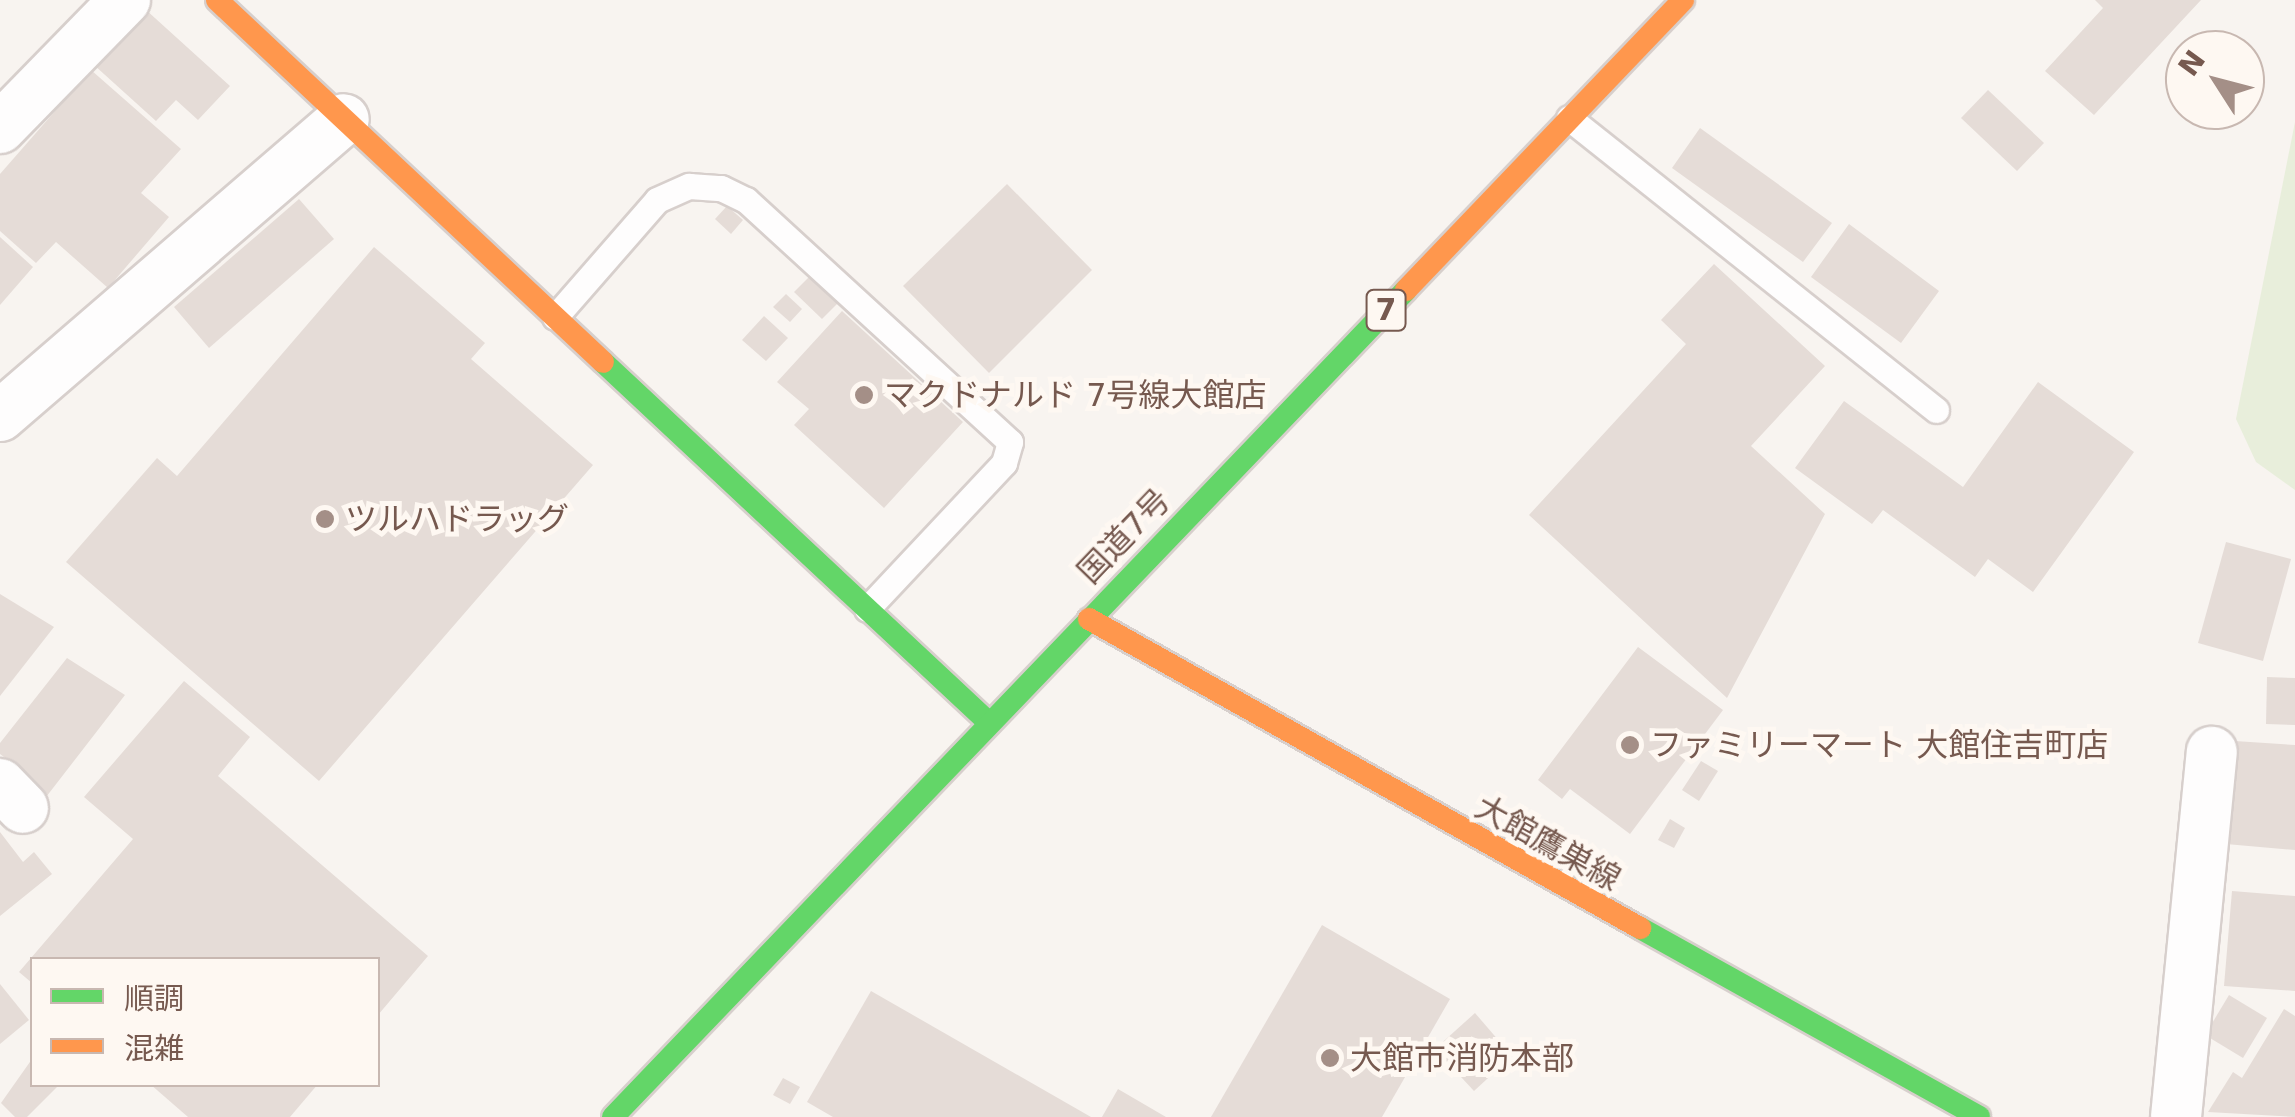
<!DOCTYPE html>
<html>
<head>
<meta charset="utf-8">
<style>
	body { margin:0 }
	#map { position:relative; width:2295px; height:1117px; overflow:hidden; background:#f8f4f0; font-family:"DejaVu Sans","Noto Sans JP",sans-serif }
	div>[style] { position:absolute }
	[style*='--x'] { left:calc(var(--x)*1px); top:calc(var(--y)*1px); width:calc(var(--w)*1px); rotate:calc(var(--a)*1deg) }
	.green>* { inset:0; background:#e8eedb }
	.building>* { inset:0; background:#e5dcd7 }
	.roads { filter:drop-shadow(2px 0 #d7cfcc) drop-shadow(-2px 0 #d7cfcc) drop-shadow(0 2px #d7cfcc) drop-shadow(0 -2px #d7cfcc) }
	.lane>* { height:25px; margin:-12.5px; padding:0 12.5px; transform-origin:12.5px; border-radius:12.5px; background:#fefdfd }
	.street>* { height:50px; margin:-25px; padding:0 25px; transform-origin:25px; border-radius:25px; background:#fefdfd }
	.fast>* { height:22px; margin:-11px; padding:0 11px; transform-origin:11px; border-radius:11px; background:#63d668 }
	.slow>* { height:22px; margin:-11px; padding:0 11px; transform-origin:11px; border-radius:11px; background:#ff974d }
	.dots>* { width:28px; height:28px; translate:-50% -50%; box-sizing:border-box; border:5px solid #fef8f2; border-radius:50% }
	span { translate:-50% -50%; white-space:nowrap; text-align:center; line-height:1.15; -webkit-text-stroke:10px #fef8f2; paint-order:stroke }
	.shield-label span { padding:2px 8px; background:#fef8f2; border:2px solid; border-radius:8px; -webkit-text-stroke-width:0 }
	.shield-label { font-size:30px; color:#76594f; font-weight:700 }
	.poi-label { font-size:32px; color:#76594f }
	.left { translate:0 -50%; text-align:left }
	.street-label { font-size:32px; color:#76594f }
	.legend { position:absolute; left:30px; top:957px; width:350px; height:130px; box-sizing:border-box; background:#fef8f2; border:2px solid #c8b8b1; margin:0; padding:12px 18px; list-style:none; font-size:30px; color:#76594f }
	.legend li { display:flex; align-items:center; gap:20px; height:50px }
	.legend b { width:50px; border:2px solid #c8b8b1 }
	.north { position:absolute; left:2165px; top:30px; width:100px; height:100px; box-sizing:border-box; background:#fef8f2; border:2px solid #c8b8b1; border-radius:50%; rotate:306deg; font-size:28px; font-weight:700; line-height:40px; text-align:center; color:#76594f }
	.north::after { content:''; display:block; margin:auto; width:35px; height:45px; background:#a48f87; clip-path:polygon(50% 0,100% 100%,50% 72%,0 100%) }
</style>
</head>
<body>
<div id="map">
	<div class="green">
		<i style="clip-path:polygon(2295px 122px,2295px 490px,2256px 462px,2236px 419px)"></i>
	</div>
	<div class="building">
		<i style="clip-path:polygon(2095px 0,2201px 0,2094px 115px,2045px 71px,2103px 8px)"></i>
		<i style="clip-path:polygon(145px 9px,230px 86px,198px 120px,176px 100px,156px 121px,94px 65px)"></i>
		<i style="clip-path:polygon(91px 70px,181px 149px,141px 193px,169px 217px,108px 288px,56px 242px,36px 263px,0 231px,0 174px)"></i>
		<i style="clip-path:polygon(1988px 90px,2044px 143px,2017px 171px,1961px 118px)"></i>
		<i style="clip-path:polygon(1700px 128px,1832px 223px,1803px 262px,1672px 168px)"></i>
		<i style="clip-path:polygon(1007px 184px,1092px 270px,989px 373px,903px 286px)"></i>
		<i style="clip-path:polygon(299px 199px,334px 239px,209px 348px,174px 307px)"></i>
		<i style="clip-path:polygon(727px 206px,743px 220px,731px 234px,715px 219px)"></i>
		<i style="clip-path:polygon(1849px 224px,1939px 291px,1901px 343px,1811px 277px)"></i>
		<i style="clip-path:polygon(0 237px,33px 267px,0 305px)"></i>
		<i style="clip-path:polygon(374px 247px,485px 343px,471px 359px,593px 465px,319px 781px,66px 562px,157px 458px,177px 476px)"></i>
		<i style="clip-path:polygon(1714px 264px,1825px 366px,1751px 446px,1825px 514px,1727px 698px,1529px 515px,1686px 344px,1661px 320px)"></i>
		<i style="clip-path:polygon(812px 274px,840px 301px,822px 319px,794px 292px)"></i>
		<i style="clip-path:polygon(786px 294px,802px 309px,790px 322px,773px 307px)"></i>
		<i style="clip-path:polygon(842px 311px,963px 422px,884px 508px,794px 425px,809px 409px,777px 382px)"></i>
		<i style="clip-path:polygon(764px 316px,788px 338px,766px 361px,742px 340px)"></i>
		<i style="clip-path:polygon(2038px 382px,2134px 452px,2033px 592px,1988px 559px,1975px 577px,1883px 510px,1872px 524px,1795px 468px,1844px 401px,1963px 487px)"></i>
		<i style="clip-path:polygon(2226px 542px,2291px 559px,2263px 661px,2198px 643px)"></i>
		<i style="clip-path:polygon(0 594px,54px 627px,0 696px)"></i>
		<i style="clip-path:polygon(1638px 647px,1723px 710px,1630px 834px,1570px 789px,1562px 799px,1538px 780px)"></i>
		<i style="clip-path:polygon(67px 658px,125px 695px,43px 801px,21px 784px,28px 775px,0 754px,0 743px)"></i>
		<i style="clip-path:polygon(2267px 677px,2295px 678px,2295px 725px,2266px 724px)"></i>
		<i style="clip-path:polygon(184px 681px,250px 737px,218px 776px,428px 956px,378px 1015px,378px 960px,32px 960px,32px 983px,19px 972px,133px 839px,84px 797px)"></i>
		<i style="clip-path:polygon(2235px 741px,2295px 745px,2295px 850px,2226px 844px)"></i>
		<i style="clip-path:polygon(1701px 761px,1718px 771px,1699px 801px,1682px 790px)"></i>
		<i style="clip-path:polygon(1670px 819px,1685px 828px,1674px 848px,1658px 840px)"></i>
		<i style="clip-path:polygon(0 832px,23px 862px,34px 852px,52px 874px,0 916px)"></i>
		<i style="clip-path:polygon(2232px 891px,2295px 896px,2295px 991px,2224px 986px)"></i>
		<i style="clip-path:polygon(1322px 925px,1450px 999px,1382px 1117px,1211px 1117px)"></i>
		<i style="clip-path:polygon(0 984px,29px 1020px,0 1044px)"></i>
		<i style="clip-path:polygon(871px 991px,1091px 1117px,833px 1117px,807px 1102px)"></i>
		<i style="clip-path:polygon(2229px 995px,2267px 1018px,2243px 1058px,2205px 1035px)"></i>
		<i style="clip-path:polygon(2284px 1009px,2295px 1016px,2295px 1117px,2208px 1112px,2233px 1072px,2242px 1078px)"></i>
		<i style="clip-path:polygon(1475px 1013px,1512px 1056px,1474px 1091px,1435px 1049px)"></i>
		<i style="clip-path:polygon(32px 1059px,32px 1084px,60px 1084px,27px 1117px,15px 1117px,1px 1103px)"></i>
		<i style="clip-path:polygon(783px 1078px,800px 1087px,790px 1104px,773px 1095px)"></i>
		<i style="clip-path:polygon(150px 1084px,318px 1084px,290px 1117px,188px 1117px)"></i>
		<i style="clip-path:polygon(1118px 1089px,1166px 1117px,1102px 1117px)"></i>
	</div>
	<div class="roads">
		<div class="lane">
			<i style="--x:1569;--y:118;--w:469;--a:38.5"></i>
			<i style="--x:555;--y:317;--w:155;--a:-48.9"></i>
			<i style="--x:657;--y:200;--w:35;--a:-24"></i>
			<i style="--x:689;--y:186;--w:32;--a:4"></i>
			<i style="--x:721;--y:188;--w:28;--a:26"></i>
			<i style="--x:746;--y:200;--w:358;--a:42.5"></i>
			<i style="--x:1010;--y:442;--w:22;--a:106"></i>
			<i style="--x:1004;--y:463;--w:200;--a:133.2"></i>
		</div>
		<div class="street">
			<i style="--x:0;--y:128;--w:179;--a:-45.7"></i>
			<i style="--x:0;--y:416;--w:454;--a:-40.8"></i>
			<i style="--x:0;--y:784;--w:33;--a:46"></i>
			<i style="--x:2176;--y:1117;--w:367;--a:-84.4"></i>
		</div>
		<div class="fast">
			<i style="--x:603;--y:362;--w:524;--a:43.07"></i>
			<i style="--x:1640;--y:928;--w:388;--a:29.1"></i>
			<i style="--x:613;--y:1117;--w:1146;--a:-46.2"></i>
		</div>
		<div class="slow">
			<i style="--x:217;--y:0;--w:529;--a:43.16"></i>
			<i style="--x:1406;--y:290;--w:401;--a:-46.3"></i>
			<i style="--x:1089;--y:619;--w:632;--a:29.28"></i>
		</div>
	</div>
	<div class="dots">
		<i style="left:864px;top:395px;background:#a48f87"></i>
		<i style="left:325px;top:519px;background:#a48f87"></i>
		<i style="left:1630px;top:745px;background:#a48f87"></i>
		<i style="left:1330px;top:1058px;background:#a48f87"></i>
	</div>
	<div class="shield-label">
		<span style="left:1386px;top:310px">7</span>
	</div>
	<div class="poi-label">
		<span class="left" style="left:884px;top:395px">マクドナルド 7号線大館店</span>
		<span class="left" style="left:345px;top:519px">ツルハドラッグ</span>
		<span class="left" style="left:1650px;top:745px">ファミリーマート 大館住吉町店</span>
		<span class="left" style="left:1350px;top:1058px">大館市消防本部</span>
	</div>
	<div class="street-label">
		<span style="left:1124px;top:536px;rotate:-46deg">国道7号</span>
		<span style="left:1548px;top:843px;rotate:29deg">大館鷹巣線</span>
	</div>
	<ul class="legend">
	<li><b style="height:12px;background:#63d668"></b>順調</li>
	<li><b style="height:12px;background:#ff974d"></b>混雑</li>
	</ul>
	<div class="north">N</div>
</div>
</body>
</html>
